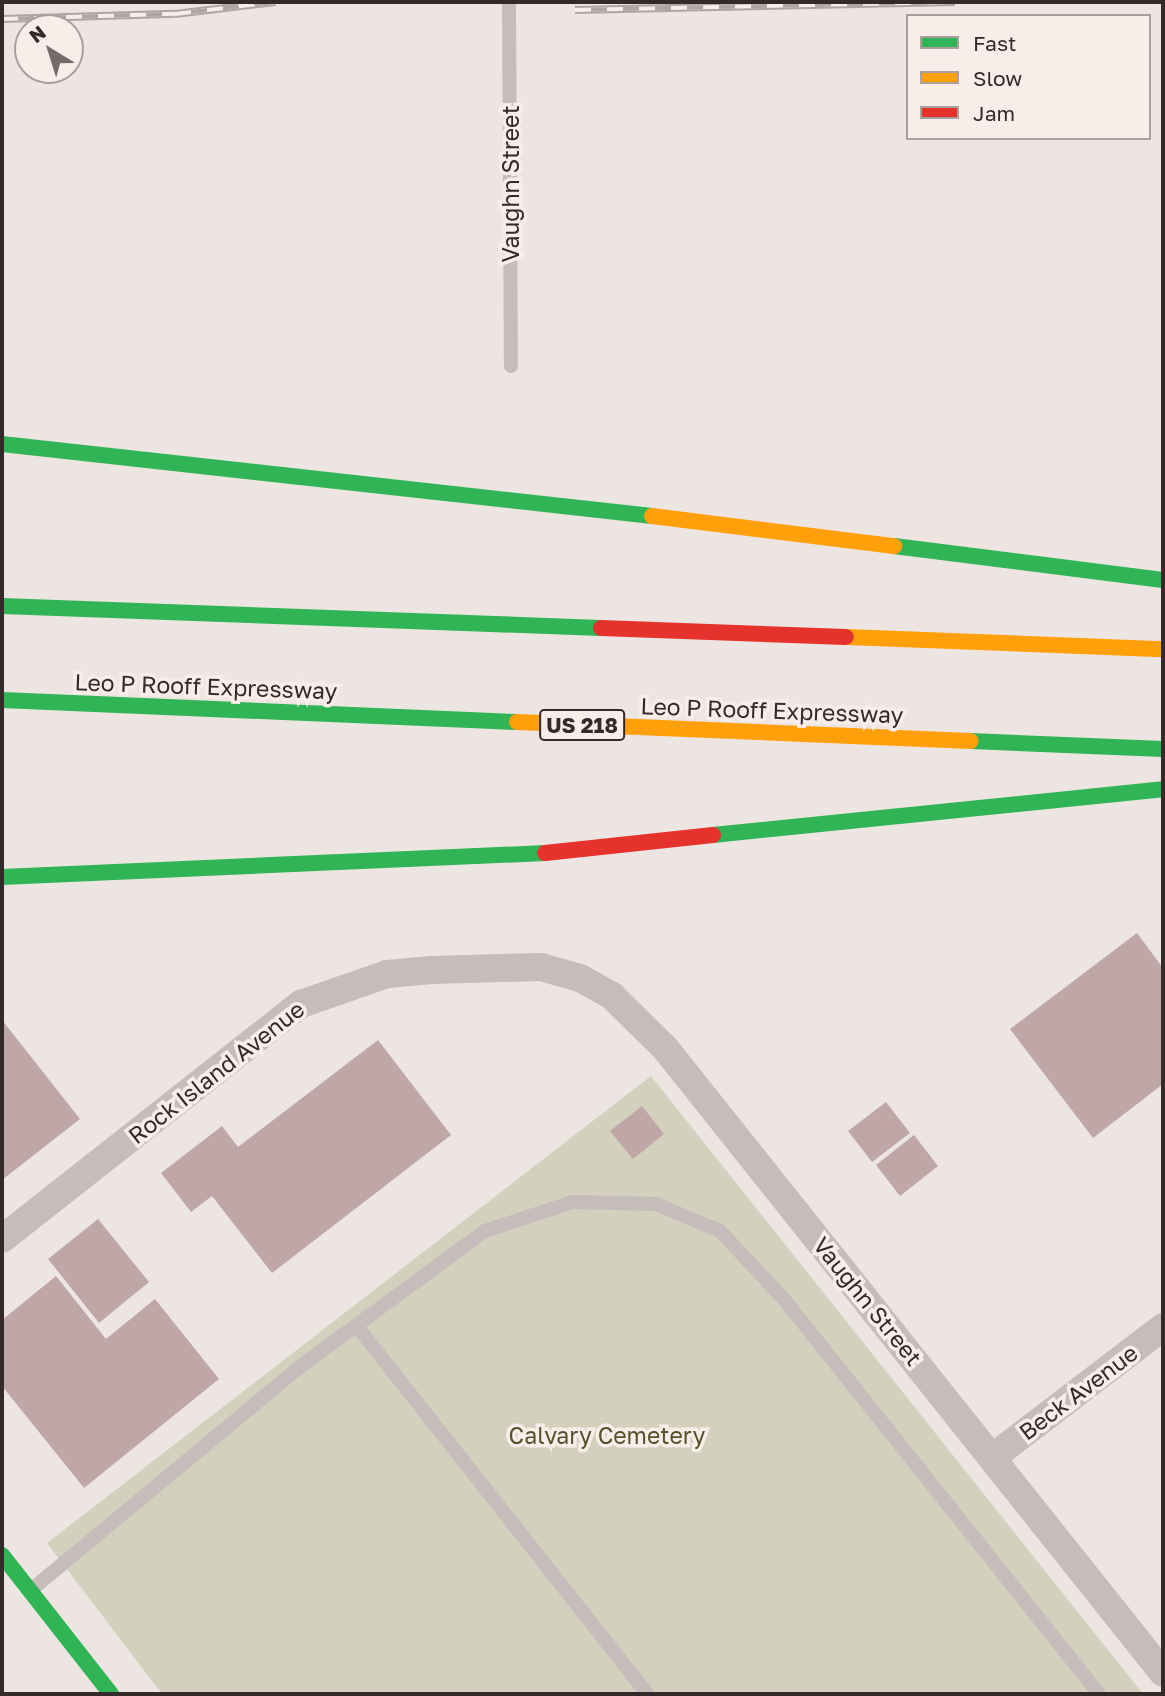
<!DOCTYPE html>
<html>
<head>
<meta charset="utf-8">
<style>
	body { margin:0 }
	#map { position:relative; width:1165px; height:1696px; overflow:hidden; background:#ede5e2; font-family:"Golos Text",sans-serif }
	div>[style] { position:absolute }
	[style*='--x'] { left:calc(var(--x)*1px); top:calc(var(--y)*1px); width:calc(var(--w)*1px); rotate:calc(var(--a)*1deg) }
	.green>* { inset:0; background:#d3d0bd }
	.building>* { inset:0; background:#bfa6a7 }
	.lane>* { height:14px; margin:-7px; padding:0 7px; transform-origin:7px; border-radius:7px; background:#c5bcbb }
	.street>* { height:28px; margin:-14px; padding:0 14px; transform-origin:14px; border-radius:14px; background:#c5bcbb }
	.fast>* { height:16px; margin:-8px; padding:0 8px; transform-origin:8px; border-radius:8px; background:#30b455 }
	.slow>* { height:16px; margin:-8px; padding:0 8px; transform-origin:8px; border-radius:8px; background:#ff9f0a }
	.jam>* { height:16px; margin:-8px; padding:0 8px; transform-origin:8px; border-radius:8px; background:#e5322d }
	.rail>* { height:8px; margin-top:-4px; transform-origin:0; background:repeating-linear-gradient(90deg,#f9edea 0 16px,#ada6a5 0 32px); box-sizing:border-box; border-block:2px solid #ada6a5 }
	span { translate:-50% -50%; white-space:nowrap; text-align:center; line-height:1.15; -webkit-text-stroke:7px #f9edea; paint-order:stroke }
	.shield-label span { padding:2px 5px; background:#f9edea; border:2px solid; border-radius:5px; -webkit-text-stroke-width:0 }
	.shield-label { font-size:21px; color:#362929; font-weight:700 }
	.street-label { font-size:23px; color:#362929 }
	.park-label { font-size:23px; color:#51532f }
	.frame { position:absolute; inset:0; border:4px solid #362929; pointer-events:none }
	.legend { position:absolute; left:906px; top:14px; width:245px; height:126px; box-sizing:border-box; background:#f9edea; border:2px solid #ab9f9d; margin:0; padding:9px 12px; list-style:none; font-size:21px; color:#362929 }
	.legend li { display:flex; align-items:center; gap:14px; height:35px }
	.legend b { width:35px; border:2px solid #ab9f9d }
	.north { position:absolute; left:14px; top:14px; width:70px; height:70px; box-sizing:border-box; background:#f9edea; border:2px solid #ab9f9d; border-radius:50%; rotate:322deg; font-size:19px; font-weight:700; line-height:28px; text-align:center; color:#362929 }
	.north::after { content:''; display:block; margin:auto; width:24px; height:32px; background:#766b6a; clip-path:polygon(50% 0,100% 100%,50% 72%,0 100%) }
</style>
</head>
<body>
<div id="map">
	<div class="green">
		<i style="clip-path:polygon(651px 1076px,1143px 1694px,162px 1694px,47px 1543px)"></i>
	</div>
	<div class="building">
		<i style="clip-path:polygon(1137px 933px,1163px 968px,1163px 1084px,1093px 1138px,1010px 1029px)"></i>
		<i style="clip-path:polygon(2px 1020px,80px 1119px,2px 1180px)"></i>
		<i style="clip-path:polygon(378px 1040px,451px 1135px,272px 1273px,212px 1196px,191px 1212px,161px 1173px,222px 1126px,238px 1147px)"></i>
		<i style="clip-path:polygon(886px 1102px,910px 1133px,872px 1162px,848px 1131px)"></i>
		<i style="clip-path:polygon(642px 1106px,664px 1134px,633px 1159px,610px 1131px)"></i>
		<i style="clip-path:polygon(914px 1135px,938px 1166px,900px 1196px,876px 1165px)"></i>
		<i style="clip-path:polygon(98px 1219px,149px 1282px,99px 1323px,48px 1259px)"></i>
		<i style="clip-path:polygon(56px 1276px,106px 1339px,155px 1299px,219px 1379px,84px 1488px,2px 1386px,2px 1320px)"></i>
	</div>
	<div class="lane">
		<i style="--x:509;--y:2;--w:364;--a:89.7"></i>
		<i style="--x:356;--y:1325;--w:470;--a:51.7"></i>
		<i style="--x:31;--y:1590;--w:351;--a:-39.7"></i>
		<i style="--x:301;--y:1366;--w:228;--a:-36.3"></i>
		<i style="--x:485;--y:1231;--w:93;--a:-18.2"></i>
		<i style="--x:573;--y:1202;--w:83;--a:1.4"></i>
		<i style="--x:656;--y:1204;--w:69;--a:22.9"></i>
		<i style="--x:720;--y:1231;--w:92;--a:46.8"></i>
		<i style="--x:783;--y:1298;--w:507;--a:51.41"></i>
	</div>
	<div class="street">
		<i style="--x:2;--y:1239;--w:380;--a:-38.2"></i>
		<i style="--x:301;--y:1004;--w:91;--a:-19.2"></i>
		<i style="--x:387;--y:974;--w:45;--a:-5.1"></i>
		<i style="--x:432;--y:970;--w:109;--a:-1.6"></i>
		<i style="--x:541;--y:967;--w:41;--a:15.8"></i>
		<i style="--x:580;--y:978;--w:37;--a:29"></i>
		<i style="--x:612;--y:996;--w:74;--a:44.5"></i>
		<i style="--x:665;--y:1048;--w:799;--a:51.45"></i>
		<i style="--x:993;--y:1457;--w:214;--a:-37.4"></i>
	</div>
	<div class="fast">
		<i style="--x:2;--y:444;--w:654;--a:6.32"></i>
		<i style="--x:894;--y:546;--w:271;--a:7.2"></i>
		<i style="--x:2;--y:606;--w:599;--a:2.1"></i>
		<i style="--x:2;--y:700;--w:515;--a:2.45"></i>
		<i style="--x:971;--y:741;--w:192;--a:2.4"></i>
		<i style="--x:713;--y:835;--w:452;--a:-5.8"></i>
		<i style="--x:2;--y:877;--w:544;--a:-2.53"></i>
		<i style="--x:2;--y:1555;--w:177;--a:51.9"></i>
	</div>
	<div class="slow">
		<i style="--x:652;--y:516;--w:244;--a:7.1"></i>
		<i style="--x:846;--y:637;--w:317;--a:2.2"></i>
		<i style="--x:517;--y:722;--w:454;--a:2.4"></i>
	</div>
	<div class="jam">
		<i style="--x:601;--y:628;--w:245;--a:2.1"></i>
		<i style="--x:545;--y:853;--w:169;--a:-6.1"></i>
	</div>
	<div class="rail">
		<i style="--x:575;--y:10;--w:380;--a:-1.2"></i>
		<i style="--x:2;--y:19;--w:173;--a:-1.7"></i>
		<i style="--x:175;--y:14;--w:101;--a:-6.8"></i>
	</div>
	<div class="shield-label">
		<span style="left:582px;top:725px">US 218</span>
	</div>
	<div class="street-label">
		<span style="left:510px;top:184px;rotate:-90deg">Vaughn Street</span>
		<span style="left:206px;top:686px;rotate:2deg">Leo P Rooff Expressway</span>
		<span style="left:772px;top:710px;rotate:2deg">Leo P Rooff Expressway</span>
		<span style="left:216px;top:1072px;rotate:-38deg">Rock Island Avenue</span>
		<span style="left:868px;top:1301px;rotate:51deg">Vaughn Street</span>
		<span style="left:1078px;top:1392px;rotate:-37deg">Beck Avenue</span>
	</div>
	<div class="park-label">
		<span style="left:607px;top:1435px">Calvary Cemetery</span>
	</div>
	<div class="frame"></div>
	<ul class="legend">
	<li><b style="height:9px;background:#30b455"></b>Fast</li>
	<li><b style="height:9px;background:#ff9f0a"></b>Slow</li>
	<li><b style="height:9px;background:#e5322d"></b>Jam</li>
	</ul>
	<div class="north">N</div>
</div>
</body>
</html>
